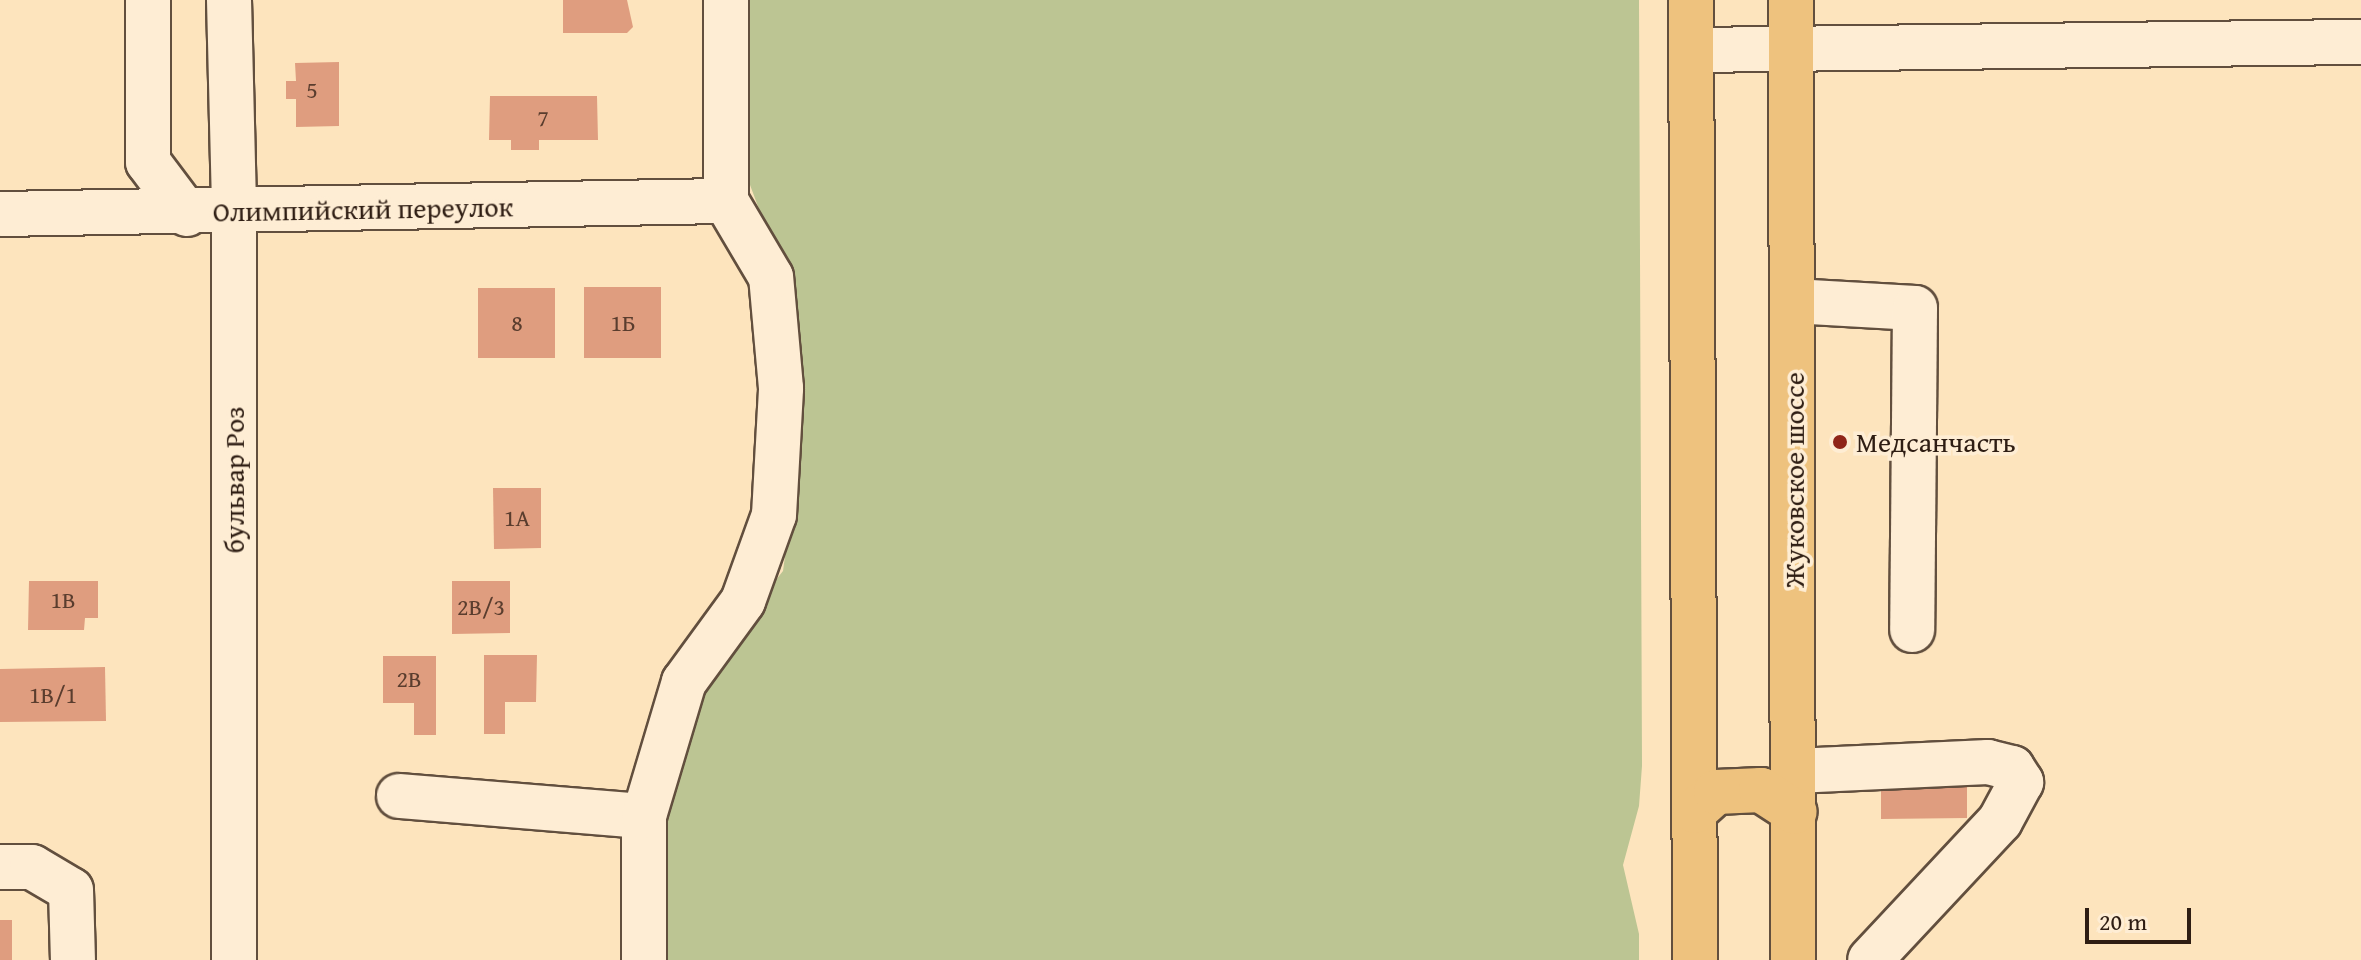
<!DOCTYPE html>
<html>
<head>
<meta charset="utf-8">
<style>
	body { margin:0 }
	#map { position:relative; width:2361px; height:960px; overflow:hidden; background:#fde4bd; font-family:"Gentium Book Plus",serif }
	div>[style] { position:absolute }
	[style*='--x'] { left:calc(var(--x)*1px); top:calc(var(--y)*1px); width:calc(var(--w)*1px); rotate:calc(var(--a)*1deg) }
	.green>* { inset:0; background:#bcc593 }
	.building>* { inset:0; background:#df9d7f }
	.roads { filter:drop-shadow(2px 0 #624f3e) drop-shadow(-2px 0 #624f3e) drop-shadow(0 2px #624f3e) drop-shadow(0 -2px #624f3e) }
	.minor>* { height:44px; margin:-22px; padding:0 22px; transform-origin:22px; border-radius:22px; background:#feedd4 }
	.major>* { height:44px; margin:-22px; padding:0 22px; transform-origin:22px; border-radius:22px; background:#eec27e }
	.dots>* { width:22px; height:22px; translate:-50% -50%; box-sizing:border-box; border:4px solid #feedd4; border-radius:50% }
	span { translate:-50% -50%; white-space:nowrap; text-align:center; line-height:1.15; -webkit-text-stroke:7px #feedd4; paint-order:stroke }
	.number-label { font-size:24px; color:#5a3d2e }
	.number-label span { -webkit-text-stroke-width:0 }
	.street-label { font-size:28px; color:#2e1d13 }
	.poi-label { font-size:28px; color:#2e1d13 }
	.left { translate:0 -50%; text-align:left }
	.scale { position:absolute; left:2085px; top:908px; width:106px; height:36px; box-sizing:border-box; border:4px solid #2e1d13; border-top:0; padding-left:10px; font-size:24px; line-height:28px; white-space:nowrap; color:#2e1d13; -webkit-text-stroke:6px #feedd4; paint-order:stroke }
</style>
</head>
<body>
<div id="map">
	<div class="green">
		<i style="clip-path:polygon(735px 0,1639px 0,1642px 766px,1639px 806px,1623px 865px,1639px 934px,1639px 960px,657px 960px,656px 814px,704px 671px,783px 571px,789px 527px,778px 260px,734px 142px)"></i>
	</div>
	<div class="building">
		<i style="clip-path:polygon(563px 0,627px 0,633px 27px,627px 33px,563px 33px)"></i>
		<i style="clip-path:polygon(339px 62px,339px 126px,296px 127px,296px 99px,286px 99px,286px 81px,296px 81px,295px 63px)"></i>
		<i style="clip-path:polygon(490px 96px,597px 96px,598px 140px,539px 140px,539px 150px,511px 150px,511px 140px,489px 140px)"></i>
		<i style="clip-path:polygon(584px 287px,661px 287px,661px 358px,584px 358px)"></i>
		<i style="clip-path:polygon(478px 288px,555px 288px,555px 358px,478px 358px)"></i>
		<i style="clip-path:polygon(493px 488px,541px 488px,541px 548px,494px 549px)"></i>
		<i style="clip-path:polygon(29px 581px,98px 581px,98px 618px,85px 618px,84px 630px,28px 630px)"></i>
		<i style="clip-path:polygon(452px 581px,510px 581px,510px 633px,452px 634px)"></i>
		<i style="clip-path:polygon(484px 655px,537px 655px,536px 702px,505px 702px,505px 734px,484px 734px)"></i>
		<i style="clip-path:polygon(383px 656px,436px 656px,436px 735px,414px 735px,414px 703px,383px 703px)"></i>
		<i style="clip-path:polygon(105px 667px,106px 721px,0 722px,0 669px)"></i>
		<i style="clip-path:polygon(1967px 784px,1967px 818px,1881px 819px,1881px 785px)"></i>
		<i style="clip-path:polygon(0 920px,12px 920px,12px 960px,0 960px)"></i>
	</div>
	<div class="roads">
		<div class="minor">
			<i style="--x:148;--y:0;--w:162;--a:90"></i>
			<i style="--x:148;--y:162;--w:65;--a:53.1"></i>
			<i style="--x:229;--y:0;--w:209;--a:88.6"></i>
			<i style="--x:234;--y:209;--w:751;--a:90"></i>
			<i style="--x:1692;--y:50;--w:669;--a:-0.69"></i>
			<i style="--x:0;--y:214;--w:726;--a:-1.03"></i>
			<i style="--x:1793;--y:301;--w:122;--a:3.3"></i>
			<i style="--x:1915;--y:308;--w:322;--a:90.5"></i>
			<i style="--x:1795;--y:771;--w:193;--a:-2.7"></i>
			<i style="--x:1988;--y:762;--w:25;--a:14"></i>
			<i style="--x:2012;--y:768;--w:17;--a:57"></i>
			<i style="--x:2021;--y:782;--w:44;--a:118.3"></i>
			<i style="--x:2000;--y:821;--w:190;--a:133.1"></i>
			<i style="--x:399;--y:796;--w:246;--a:4.7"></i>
			<i style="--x:0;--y:867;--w:32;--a:0"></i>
			<i style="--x:32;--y:867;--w:45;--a:30.5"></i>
			<i style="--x:71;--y:890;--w:70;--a:88.4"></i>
			<i style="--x:644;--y:960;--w:144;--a:-90"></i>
			<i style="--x:644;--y:816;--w:140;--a:-73.4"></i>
			<i style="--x:684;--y:682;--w:100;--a:-53.9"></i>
			<i style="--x:743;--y:601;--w:91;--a:-70.2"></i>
			<i style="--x:774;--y:515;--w:127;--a:-86.8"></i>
			<i style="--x:781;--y:388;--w:111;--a:-95.1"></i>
			<i style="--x:771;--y:277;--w:88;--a:-120.6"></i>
			<i style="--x:726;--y:201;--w:201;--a:-90"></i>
		</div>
		<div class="major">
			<i style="--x:1691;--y:0;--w:960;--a:89.76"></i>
			<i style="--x:1791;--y:0;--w:960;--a:89.88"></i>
			<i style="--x:1695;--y:811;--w:28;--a:-42"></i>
			<i style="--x:1716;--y:792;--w:45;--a:-2.5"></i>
			<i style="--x:1761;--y:790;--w:40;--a:32.9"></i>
		</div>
	</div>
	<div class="dots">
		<i style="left:1840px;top:442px;background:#8f2418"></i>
	</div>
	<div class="number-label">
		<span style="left:312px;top:90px">5</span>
		<span style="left:543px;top:118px">7</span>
		<span style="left:517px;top:323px">8</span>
		<span style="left:623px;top:323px">1Б</span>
		<span style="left:517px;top:518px">1А</span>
		<span style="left:63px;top:600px">1В</span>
		<span style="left:481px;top:607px">2В/3</span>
		<span style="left:409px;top:679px">2В</span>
		<span style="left:53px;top:695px">1В/1</span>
	</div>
	<div class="street-label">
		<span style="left:363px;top:209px;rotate:-1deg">Олимпийский переулок</span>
		<span style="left:234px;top:480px;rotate:-90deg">бульвар Роз</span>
		<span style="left:1794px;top:480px;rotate:-90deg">Жуковское шоссе</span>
	</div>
	<div class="poi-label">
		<span class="left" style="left:1856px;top:442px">Медсанчасть</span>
	</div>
	<div class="scale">20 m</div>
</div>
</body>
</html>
